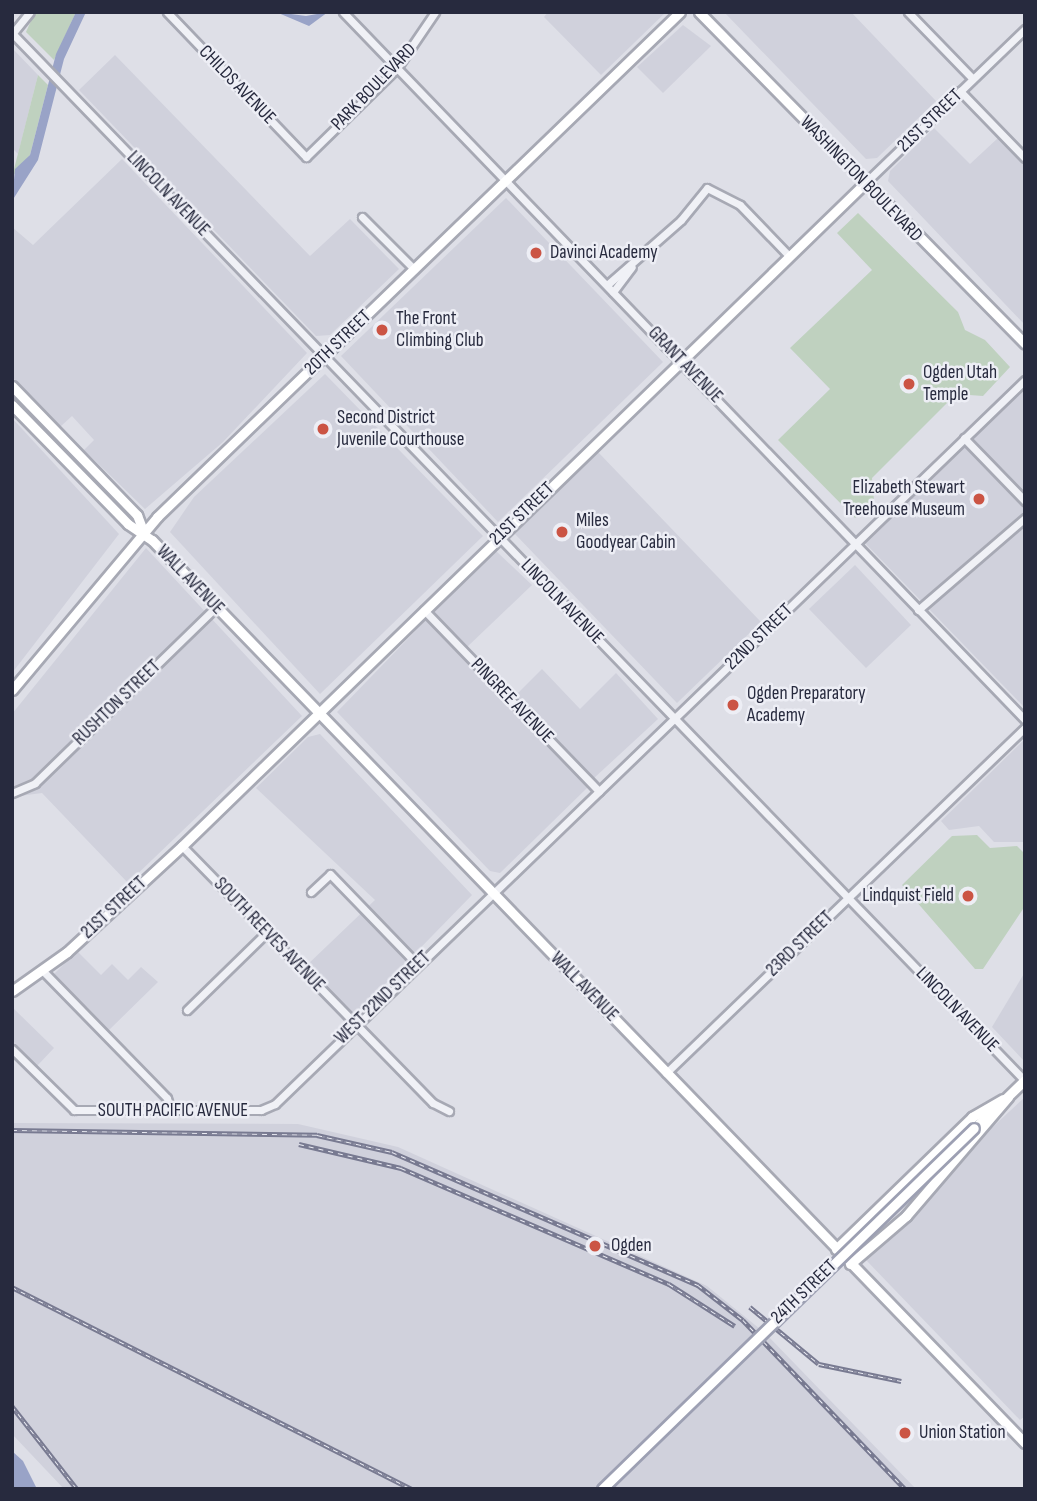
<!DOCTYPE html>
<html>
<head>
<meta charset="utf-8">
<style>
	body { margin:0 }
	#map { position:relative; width:1037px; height:1501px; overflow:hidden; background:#dedfe7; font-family:"Sofia Sans Condensed",sans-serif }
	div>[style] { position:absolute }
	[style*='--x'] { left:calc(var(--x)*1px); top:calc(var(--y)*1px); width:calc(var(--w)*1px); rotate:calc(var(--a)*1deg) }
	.built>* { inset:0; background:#d0d1dc }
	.green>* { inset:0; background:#bfd1bf }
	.water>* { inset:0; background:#99a3c7 }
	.roads { filter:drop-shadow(2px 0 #a7a9b4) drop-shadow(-2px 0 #a7a9b4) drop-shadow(0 2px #a7a9b4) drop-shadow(0 -2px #a7a9b4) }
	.minor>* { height:7px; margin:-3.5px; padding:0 3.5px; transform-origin:3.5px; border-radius:3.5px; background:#f0f1f6 }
	.major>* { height:9px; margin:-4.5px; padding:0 4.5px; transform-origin:4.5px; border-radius:4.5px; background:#fff }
	.rail>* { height:4.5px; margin-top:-2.25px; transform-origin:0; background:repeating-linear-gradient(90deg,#edeef5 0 5px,#787a91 0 10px); box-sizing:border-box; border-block:2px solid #787a91 }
	.bridges { filter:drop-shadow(2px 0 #9da0b3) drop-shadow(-2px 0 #9da0b3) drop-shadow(0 2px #9da0b3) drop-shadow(0 -2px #9da0b3) }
	.major-bridge>* { height:9px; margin:-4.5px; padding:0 4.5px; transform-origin:4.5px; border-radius:4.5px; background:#fff }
	.dots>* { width:19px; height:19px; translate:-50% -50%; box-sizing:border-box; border:4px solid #edeef5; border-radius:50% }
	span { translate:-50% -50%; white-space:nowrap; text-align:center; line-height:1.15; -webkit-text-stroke:5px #edeef5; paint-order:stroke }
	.street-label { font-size:19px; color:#272a3e }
	.poi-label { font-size:19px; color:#272a3e }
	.left { translate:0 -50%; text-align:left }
	.right { translate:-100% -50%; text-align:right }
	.frame { position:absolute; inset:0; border:14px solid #272a3e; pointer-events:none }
</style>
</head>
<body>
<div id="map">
	<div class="built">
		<i style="clip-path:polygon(548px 12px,666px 12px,601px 75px,544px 17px)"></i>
		<i style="clip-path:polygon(724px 12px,851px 12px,936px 101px,877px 158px,866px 159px)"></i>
		<i style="clip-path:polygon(683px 25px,711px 46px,663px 93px,637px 67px)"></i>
		<i style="clip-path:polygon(12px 48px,38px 75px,18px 154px,12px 148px)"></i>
		<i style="clip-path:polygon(115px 55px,310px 256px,350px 219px,399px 269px,330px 335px,316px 336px,79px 90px)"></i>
		<i style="clip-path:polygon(934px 128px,970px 164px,998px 138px,1025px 165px,1025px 325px,888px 181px,890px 171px)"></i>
		<i style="clip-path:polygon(122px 159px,307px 353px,223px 442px,145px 509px,84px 450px,94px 440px,72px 416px,60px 427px,12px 377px,12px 227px,33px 245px)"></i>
		<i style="clip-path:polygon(506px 198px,663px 362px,498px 522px,341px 356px)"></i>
		<i style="clip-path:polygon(325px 374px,483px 536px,320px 694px,170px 532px,194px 497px)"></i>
		<i style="clip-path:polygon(1025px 387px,1025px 708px,864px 542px)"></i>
		<i style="clip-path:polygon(12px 418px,119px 534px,12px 673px)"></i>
		<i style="clip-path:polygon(598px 452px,761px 622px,677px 703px,515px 534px)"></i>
		<i style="clip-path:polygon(146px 548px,302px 716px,128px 883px,42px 793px,12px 797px,12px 714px)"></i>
		<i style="clip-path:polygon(496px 551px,532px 585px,466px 648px,433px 612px)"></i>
		<i style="clip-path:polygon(855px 565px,911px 625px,866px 668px,809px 609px)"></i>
		<i style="clip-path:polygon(427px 619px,588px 787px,500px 873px,490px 871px,337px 712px)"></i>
		<i style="clip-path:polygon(542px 669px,580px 709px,616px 673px,658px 719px,593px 779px,514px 697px)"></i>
		<i style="clip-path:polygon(320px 734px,472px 895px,353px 1017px,305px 967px,375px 900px,256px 788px,308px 737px)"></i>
		<i style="clip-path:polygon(1025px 739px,1025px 842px,994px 842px,979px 826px,949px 830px,941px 821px)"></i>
		<i style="clip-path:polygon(77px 951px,101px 975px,112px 964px,128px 980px,141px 967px,158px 982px,107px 1032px,52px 976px)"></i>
		<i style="clip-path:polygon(1025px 972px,1025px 1062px,992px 1027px)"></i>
		<i style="clip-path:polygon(12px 1007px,54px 1048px,37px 1066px,12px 1040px)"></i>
		<i style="clip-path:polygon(1025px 1097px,1025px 1416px,1020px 1420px,866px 1260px,929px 1186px)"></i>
		<i style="clip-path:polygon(12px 1123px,298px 1124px,398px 1147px,707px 1286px,766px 1334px,916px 1489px,64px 1489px,12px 1434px)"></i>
	</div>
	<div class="green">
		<i style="clip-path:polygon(35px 12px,76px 12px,54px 60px,26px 32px)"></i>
		<i style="clip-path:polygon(38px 75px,48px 85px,30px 155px,12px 177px)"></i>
		<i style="clip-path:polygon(858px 213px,958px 312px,965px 330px,985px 340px,1010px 367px,983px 396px,956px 394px,872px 478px,874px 501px,855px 518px,778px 440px,830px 389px,790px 348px,872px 270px,837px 233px)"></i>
		<i style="clip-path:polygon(977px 835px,990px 848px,1017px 846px,1025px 854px,1025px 906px,983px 969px,975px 969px,902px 885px,952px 836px)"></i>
	</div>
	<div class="water">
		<i style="clip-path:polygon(76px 12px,86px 12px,64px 59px,38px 160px,12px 201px,15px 169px,30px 155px,56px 54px)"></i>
		<i style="clip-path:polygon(276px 12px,306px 16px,328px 12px,309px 26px)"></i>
		<i style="clip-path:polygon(12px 1451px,23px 1461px,37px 1489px,12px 1489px)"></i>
	</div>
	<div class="roads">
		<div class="minor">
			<i style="--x:167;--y:12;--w:201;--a:46.2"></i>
			<i style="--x:306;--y:157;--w:127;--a:-44.4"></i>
			<i style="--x:397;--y:68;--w:68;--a:-55.8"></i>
			<i style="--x:343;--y:12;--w:983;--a:46.07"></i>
			<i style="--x:908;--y:12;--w:93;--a:45.9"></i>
			<i style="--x:12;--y:33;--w:1458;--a:45.97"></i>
			<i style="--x:12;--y:34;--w:28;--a:-51"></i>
			<i style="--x:960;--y:91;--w:93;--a:45.9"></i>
			<i style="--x:865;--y:183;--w:222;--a:-43.9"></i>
			<i style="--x:362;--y:217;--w:74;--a:45"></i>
			<i style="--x:607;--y:285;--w:98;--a:-41.3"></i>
			<i style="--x:681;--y:220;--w:41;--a:-50.9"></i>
			<i style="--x:707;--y:188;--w:37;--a:27"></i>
			<i style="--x:740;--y:205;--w:71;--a:46.1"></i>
			<i style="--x:613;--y:292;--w:31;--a:-53"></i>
			<i style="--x:964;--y:438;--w:88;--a:45.9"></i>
			<i style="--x:424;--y:610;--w:252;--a:46"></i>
			<i style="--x:918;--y:610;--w:141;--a:-40.7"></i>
			<i style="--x:12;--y:793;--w:25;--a:-23"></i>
			<i style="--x:35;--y:783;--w:252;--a:-44.2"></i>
			<i style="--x:182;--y:846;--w:359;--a:45.7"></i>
			<i style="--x:433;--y:1103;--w:18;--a:27"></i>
			<i style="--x:311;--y:892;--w:26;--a:-43"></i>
			<i style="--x:330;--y:874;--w:125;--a:46"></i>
			<i style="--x:43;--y:971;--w:177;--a:45.7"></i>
			<i style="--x:167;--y:1098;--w:14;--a:73"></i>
			<i style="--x:187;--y:1010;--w:112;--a:-44.3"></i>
			<i style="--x:12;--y:1049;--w:87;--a:44.5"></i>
			<i style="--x:74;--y:1110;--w:187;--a:0"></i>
			<i style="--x:261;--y:1110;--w:15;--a:-23"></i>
			<i style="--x:275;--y:1104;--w:1042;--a:-43.99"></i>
			<i style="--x:666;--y:1073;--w:499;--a:-43.9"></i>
		</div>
		<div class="major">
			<i style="--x:699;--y:12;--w:465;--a:45.5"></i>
			<i style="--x:12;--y:386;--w:180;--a:45.9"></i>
			<i style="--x:137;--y:515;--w:17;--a:69"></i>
			<i style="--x:12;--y:405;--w:166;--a:45.7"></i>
			<i style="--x:128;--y:524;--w:29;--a:34"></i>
			<i style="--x:152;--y:540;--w:1256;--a:45.97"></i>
			<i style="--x:12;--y:690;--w:226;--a:-50"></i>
			<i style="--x:157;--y:517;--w:727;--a:-44"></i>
			<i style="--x:12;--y:991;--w:67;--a:-35.3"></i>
			<i style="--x:67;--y:952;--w:156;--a:-42.7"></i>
			<i style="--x:182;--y:846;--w:952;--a:-44.15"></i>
			<i style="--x:1004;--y:1100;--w:29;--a:-44"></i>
			<i style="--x:974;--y:1128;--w:27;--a:-42"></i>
			<i style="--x:836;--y:1249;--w:190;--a:-44.1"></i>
			<i style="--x:972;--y:1117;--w:36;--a:-30"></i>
			<i style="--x:850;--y:1264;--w:74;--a:-40.6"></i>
			<i style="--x:906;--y:1216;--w:157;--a:-49.4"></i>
		</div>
	</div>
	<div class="rail">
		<i style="--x:12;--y:1130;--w:305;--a:0.9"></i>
		<i style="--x:317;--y:1135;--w:77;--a:12.8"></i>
		<i style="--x:392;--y:1152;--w:334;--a:23.5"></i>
		<i style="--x:698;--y:1285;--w:57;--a:37.9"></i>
		<i style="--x:743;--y:1320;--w:234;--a:46.2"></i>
		<i style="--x:299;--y:1144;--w:105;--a:13.2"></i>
		<i style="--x:401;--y:1168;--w:292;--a:23.4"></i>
		<i style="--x:669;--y:1284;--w:78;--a:32.5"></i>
		<i style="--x:12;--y:1287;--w:448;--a:26.8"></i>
		<i style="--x:750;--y:1307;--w:89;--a:39.6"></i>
		<i style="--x:819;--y:1364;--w:84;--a:11.7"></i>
		<i style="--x:12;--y:1406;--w:105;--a:51.9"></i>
	</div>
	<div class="bridges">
		<div class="major-bridge">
			<i style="--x:602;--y:1489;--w:518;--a:-44.14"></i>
		</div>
	</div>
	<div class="dots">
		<i style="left:536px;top:253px;background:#cb5444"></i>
		<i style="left:382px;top:330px;background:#cb5444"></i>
		<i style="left:909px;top:384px;background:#cb5444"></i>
		<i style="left:323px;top:429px;background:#cb5444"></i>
		<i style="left:979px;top:499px;background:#cb5444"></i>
		<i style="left:562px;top:532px;background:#cb5444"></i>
		<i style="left:733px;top:705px;background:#cb5444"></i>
		<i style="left:968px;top:896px;background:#cb5444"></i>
		<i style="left:595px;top:1246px;background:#cb5444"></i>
		<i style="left:905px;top:1433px;background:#cb5444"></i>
	</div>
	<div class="street-label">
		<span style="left:237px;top:85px;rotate:46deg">CHILDS AVENUE</span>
		<span style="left:374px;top:87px;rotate:-46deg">PARK BOULEVARD</span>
		<span style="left:930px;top:121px;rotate:-44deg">21ST STREET</span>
		<span style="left:861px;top:179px;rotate:46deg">WASHINGTON BOULEVARD</span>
		<span style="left:168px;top:194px;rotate:46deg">LINCOLN AVENUE</span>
		<span style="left:338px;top:343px;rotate:-44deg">20TH STREET</span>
		<span style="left:685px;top:365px;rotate:46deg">GRANT AVENUE</span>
		<span style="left:522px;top:514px;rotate:-44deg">21ST STREET</span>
		<span style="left:190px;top:580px;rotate:46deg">WALL AVENUE</span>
		<span style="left:562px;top:602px;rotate:46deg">LINCOLN AVENUE</span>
		<span style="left:759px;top:637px;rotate:-44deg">22ND STREET</span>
		<span style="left:512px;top:701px;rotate:46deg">PINGREE AVENUE</span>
		<span style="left:117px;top:703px;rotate:-44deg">RUSHTON STREET</span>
		<span style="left:114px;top:908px;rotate:-43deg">21ST STREET</span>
		<span style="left:269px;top:935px;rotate:46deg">SOUTH REEVES AVENUE</span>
		<span style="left:800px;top:944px;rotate:-44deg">23RD STREET</span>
		<span style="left:584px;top:987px;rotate:46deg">WALL AVENUE</span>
		<span style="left:383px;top:998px;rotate:-44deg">WEST 22ND STREET</span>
		<span style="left:957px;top:1010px;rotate:46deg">LINCOLN AVENUE</span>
		<span style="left:173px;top:1111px">SOUTH PACIFIC AVENUE</span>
		<span style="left:804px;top:1292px;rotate:-44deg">24TH STREET</span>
	</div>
	<div class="poi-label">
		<span class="left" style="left:550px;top:253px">Davinci Academy</span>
		<span class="left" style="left:396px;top:330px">The Front<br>Climbing Club</span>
		<span class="left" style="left:923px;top:384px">Ogden Utah<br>Temple</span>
		<span class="left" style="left:337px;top:429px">Second District<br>Juvenile Courthouse</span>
		<span class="right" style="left:965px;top:499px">Elizabeth Stewart<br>Treehouse Museum</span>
		<span class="left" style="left:576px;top:532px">Miles<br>Goodyear Cabin</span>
		<span class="left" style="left:747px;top:705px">Ogden Preparatory<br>Academy</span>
		<span class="right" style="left:954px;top:896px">Lindquist Field</span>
		<span class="left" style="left:611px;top:1246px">Ogden</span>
		<span class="left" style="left:919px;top:1433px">Union Station</span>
	</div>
	<div class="frame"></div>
</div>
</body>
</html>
